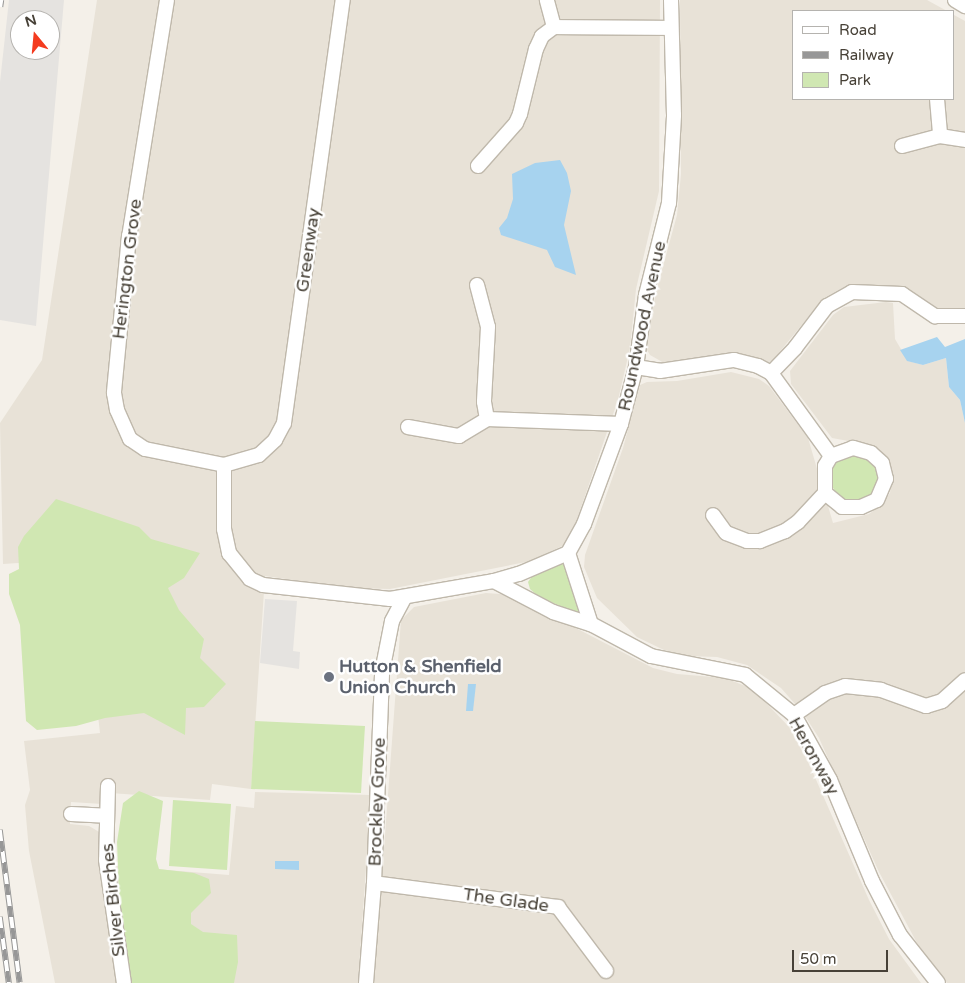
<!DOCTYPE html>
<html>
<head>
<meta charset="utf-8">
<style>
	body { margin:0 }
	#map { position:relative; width:965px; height:983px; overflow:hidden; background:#f4f0e9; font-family:"Varela Round",sans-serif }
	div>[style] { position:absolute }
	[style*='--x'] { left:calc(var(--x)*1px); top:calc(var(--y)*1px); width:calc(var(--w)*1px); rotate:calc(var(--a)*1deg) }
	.residential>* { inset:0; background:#e8e2d7 }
	.green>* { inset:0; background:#d0e7b2 }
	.round { border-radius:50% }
	.parking>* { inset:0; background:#e5e3e0 }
	.water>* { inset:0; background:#a7d3ef }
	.roads { filter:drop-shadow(1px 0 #bfb8ab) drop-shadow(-1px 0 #bfb8ab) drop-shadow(0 1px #bfb8ab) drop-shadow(0 -1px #bfb8ab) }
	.street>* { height:14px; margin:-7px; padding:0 7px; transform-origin:7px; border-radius:7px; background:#fff }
	.rail>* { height:5.5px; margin-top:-2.75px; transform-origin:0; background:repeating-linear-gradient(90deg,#fff 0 11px,#979797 0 22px); box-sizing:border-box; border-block:1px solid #979797 }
	.dots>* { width:14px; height:14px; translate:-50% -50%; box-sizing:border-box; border:2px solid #fff; border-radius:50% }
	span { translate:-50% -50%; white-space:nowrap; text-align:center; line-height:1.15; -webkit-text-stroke:5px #fff; paint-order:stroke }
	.street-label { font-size:18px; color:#474137 }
	.worship-label { font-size:18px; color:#5b616d; font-weight:700 }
	.left { translate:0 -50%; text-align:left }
	.legend { position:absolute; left:792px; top:10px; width:162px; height:90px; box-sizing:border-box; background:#fff; border:1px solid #b5b3af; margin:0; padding:6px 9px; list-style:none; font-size:15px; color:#474137 }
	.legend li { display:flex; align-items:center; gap:10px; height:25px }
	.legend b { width:25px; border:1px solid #b5b3af }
	.north { position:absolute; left:10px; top:10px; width:50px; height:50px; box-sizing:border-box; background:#fff; border:1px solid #b5b3af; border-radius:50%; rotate:343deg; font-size:14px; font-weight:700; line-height:20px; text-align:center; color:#474137 }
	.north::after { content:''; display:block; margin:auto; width:18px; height:22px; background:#f43b1f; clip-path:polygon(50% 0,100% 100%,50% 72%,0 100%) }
	.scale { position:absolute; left:792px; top:950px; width:96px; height:22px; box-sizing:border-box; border:2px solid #474137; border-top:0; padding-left:6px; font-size:15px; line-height:18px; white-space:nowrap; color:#474137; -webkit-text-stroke:4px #fff; paint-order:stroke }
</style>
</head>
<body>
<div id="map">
	<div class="residential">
		<i style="clip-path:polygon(97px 0,660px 0,659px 191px,636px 289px,630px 348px,618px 400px,575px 525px,564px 545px,531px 561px,390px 589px,349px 588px,265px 576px,251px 789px,212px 784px,210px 800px,110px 793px,102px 804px,71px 802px,70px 824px,89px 826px,101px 833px,104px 865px,229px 875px,236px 806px,254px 808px,255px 792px,371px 795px,358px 983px,55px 983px,29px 851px,25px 805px,30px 790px,24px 741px,100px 733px,80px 559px,3px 564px,0 423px,42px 360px)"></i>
		<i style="clip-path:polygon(680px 0,927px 0,947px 11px,794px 11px,794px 99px,954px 99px,954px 15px,965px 21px,965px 313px,939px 313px,896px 288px,858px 284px,842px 288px,824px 298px,772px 361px,766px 363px,741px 355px,666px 364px,650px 355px,647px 350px,648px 334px,656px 292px,677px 215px,681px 174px)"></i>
		<i style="clip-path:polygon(886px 302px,893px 303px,895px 339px,908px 361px,923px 365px,946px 358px,949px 387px,960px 400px,965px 423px,965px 983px,947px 983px,917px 943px,879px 872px,819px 738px,803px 713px,781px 688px,747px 665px,717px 657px,687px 656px,664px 650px,637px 637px,597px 598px,584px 567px,585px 555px,623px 448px,640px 385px,647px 382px,677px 381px,731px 372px,759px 379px,769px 386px,808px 438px,833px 523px,869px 514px,881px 505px,890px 493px,892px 479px,884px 456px,865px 444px,832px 438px,791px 384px,790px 371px,833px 315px,844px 307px)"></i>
		<i style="clip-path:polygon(486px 593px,512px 595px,653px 668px,677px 674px,725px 678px,753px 689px,789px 727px,810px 766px,869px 900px,889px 939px,921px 983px,374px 983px,401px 620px,414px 607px)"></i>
	</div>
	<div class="green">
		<i class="round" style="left:831px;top:454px;width:48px;height:48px"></i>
		<i style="clip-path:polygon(56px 499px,139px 527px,151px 539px,200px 553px,184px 578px,168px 588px,179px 610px,204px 639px,200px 658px,226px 684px,204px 707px,186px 708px,185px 735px,144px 713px,105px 718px,76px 726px,37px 730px,26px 721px,20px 625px,9px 594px,9px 574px,19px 569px,18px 547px,24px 536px)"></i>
		<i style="clip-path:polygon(566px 560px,584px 611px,580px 615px,538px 596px,530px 589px,528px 582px,533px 575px)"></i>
		<i style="clip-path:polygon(255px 721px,365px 726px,361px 793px,251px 789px)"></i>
		<i style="clip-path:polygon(139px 791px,163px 801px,156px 859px,159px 869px,194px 873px,209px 879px,211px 893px,191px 913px,191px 924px,203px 932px,237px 935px,238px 962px,234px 983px,129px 983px,120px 920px,117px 842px,123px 803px)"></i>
		<i style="clip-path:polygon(173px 800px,231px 804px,227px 870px,169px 866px)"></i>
	</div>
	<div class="parking">
		<i style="clip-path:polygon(evenodd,9px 0,64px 0,36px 326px,0 320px,0 82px,9px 0,20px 20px,50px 20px,50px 50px,20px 50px,20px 20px)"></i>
		<i style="clip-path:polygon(265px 599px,297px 601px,293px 651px,300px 652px,299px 669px,260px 663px)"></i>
	</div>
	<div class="water">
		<i style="clip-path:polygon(560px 160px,567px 173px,571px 191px,564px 225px,576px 275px,555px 267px,547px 250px,501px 235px,499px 228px,507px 218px,513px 199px,512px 174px,535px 163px)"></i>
		<i style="clip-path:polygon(937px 337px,945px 347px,965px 339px,965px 423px,960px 400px,949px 387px,946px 358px,923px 365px,907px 361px,900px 350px)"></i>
		<i style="clip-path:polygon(468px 684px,476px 684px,473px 711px,466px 711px)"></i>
		<i style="clip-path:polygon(275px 861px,299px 861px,299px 870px,275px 869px)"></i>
	</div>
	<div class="roads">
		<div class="street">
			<i style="--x:167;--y:0;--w:239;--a:99.1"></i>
			<i style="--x:129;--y:236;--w:158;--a:95.5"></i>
			<i style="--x:114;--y:393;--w:17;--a:80"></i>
			<i style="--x:117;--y:410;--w:32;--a:66"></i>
			<i style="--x:130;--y:439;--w:18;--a:34"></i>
			<i style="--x:145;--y:449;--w:81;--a:11.4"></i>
			<i style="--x:224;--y:465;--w:36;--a:-16"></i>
			<i style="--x:259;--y:455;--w:22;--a:-43"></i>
			<i style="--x:275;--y:440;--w:19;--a:-62"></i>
			<i style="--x:284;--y:423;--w:427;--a:-82.1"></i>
			<i style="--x:955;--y:0;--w:12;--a:31"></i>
			<i style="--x:554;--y:27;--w:117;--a:0.5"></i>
			<i style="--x:937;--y:99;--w:37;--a:85"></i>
			<i style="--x:902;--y:146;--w:39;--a:-15"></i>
			<i style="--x:940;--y:136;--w:25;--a:9"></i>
			<i style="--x:478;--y:166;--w:57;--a:-48.5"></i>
			<i style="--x:516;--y:123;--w:10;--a:-66"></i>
			<i style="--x:520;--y:114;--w:67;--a:-76.2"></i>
			<i style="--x:536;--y:49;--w:14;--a:-65"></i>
			<i style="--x:542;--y:36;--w:15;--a:-37"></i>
			<i style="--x:554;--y:27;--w:28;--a:-105"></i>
			<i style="--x:477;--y:285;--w:43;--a:75.3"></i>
			<i style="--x:488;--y:327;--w:75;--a:93.1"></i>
			<i style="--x:484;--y:402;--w:17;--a:80"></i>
			<i style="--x:487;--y:419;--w:134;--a:2.1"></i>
			<i style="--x:636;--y:367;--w:24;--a:9"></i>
			<i style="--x:660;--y:371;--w:75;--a:-8.5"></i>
			<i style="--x:734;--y:360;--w:25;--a:14"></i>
			<i style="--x:758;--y:366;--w:15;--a:28"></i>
			<i style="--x:771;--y:373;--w:102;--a:54.1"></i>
			<i style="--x:831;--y:456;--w:12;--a:121"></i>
			<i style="--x:825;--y:466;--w:27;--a:90"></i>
			<i style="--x:825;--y:493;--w:40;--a:133"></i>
			<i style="--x:798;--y:522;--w:16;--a:145"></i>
			<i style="--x:785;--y:531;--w:27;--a:158"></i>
			<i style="--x:760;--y:541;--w:13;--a:180"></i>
			<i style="--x:747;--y:541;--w:22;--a:-159"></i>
			<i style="--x:726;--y:533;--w:22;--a:-126"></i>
			<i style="--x:771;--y:373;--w:35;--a:-46"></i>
			<i style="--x:795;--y:348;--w:53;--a:-52.7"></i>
			<i style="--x:827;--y:306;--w:29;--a:-29"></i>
			<i style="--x:852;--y:292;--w:50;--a:2.3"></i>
			<i style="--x:902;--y:294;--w:40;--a:34"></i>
			<i style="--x:935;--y:316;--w:30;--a:0"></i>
			<i style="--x:408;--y:427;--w:52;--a:10"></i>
			<i style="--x:459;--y:436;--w:33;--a:-31"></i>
			<i style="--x:224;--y:465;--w:64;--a:90"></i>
			<i style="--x:224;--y:529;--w:25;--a:78"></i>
			<i style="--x:229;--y:553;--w:33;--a:51"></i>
			<i style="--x:250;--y:579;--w:14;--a:25"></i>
			<i style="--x:263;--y:585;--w:128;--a:6.3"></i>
			<i style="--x:390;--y:599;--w:106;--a:-9.8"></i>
			<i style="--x:494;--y:581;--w:26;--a:-16"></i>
			<i style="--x:519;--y:574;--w:53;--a:-23.2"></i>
			<i style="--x:568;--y:553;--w:33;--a:-61"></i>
			<i style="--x:584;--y:524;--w:107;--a:-69.7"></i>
			<i style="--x:621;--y:424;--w:59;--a:-75.3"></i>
			<i style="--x:636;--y:367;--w:73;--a:-82.1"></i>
			<i style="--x:646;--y:295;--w:95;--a:-76"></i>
			<i style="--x:669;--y:203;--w:88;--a:-86.7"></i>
			<i style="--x:674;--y:115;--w:115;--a:-91.5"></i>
			<i style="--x:825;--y:493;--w:22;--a:39"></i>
			<i style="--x:842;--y:507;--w:19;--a:0"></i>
			<i style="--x:861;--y:507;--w:17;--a:-24"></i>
			<i style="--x:877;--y:500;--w:23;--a:-67"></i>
			<i style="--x:886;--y:479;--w:16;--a:-104"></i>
			<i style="--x:882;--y:463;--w:15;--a:-138"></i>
			<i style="--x:871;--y:453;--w:19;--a:-164"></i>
			<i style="--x:853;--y:448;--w:23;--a:160"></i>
			<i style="--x:568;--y:553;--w:75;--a:72.1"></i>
			<i style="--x:494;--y:581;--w:67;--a:27.7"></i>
			<i style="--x:553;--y:612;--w:40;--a:18"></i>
			<i style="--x:591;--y:624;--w:68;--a:28.1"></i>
			<i style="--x:651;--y:656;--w:96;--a:11.4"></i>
			<i style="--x:745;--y:675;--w:63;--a:39.2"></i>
			<i style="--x:794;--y:715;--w:74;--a:61"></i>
			<i style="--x:830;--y:780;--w:109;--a:67.4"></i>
			<i style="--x:872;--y:881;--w:61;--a:62.6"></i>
			<i style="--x:900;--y:935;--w:61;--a:51.6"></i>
			<i style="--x:794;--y:715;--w:38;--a:-35"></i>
			<i style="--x:825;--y:693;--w:21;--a:-19"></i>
			<i style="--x:845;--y:686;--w:36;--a:6"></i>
			<i style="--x:881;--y:690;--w:48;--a:19.6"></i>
			<i style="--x:926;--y:706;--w:17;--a:-17"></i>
			<i style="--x:942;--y:701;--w:31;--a:-42"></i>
			<i style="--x:108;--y:786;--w:74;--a:91.5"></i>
			<i style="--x:106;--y:860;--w:124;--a:81.7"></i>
			<i style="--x:71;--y:814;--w:35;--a:3"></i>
			<i style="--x:374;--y:883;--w:186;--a:7.4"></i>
			<i style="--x:558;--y:907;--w:80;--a:53.1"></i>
			<i style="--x:366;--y:983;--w:100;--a:-85.4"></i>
			<i style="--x:374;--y:883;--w:211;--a:-87.8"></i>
			<i style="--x:382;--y:672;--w:52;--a:-78.9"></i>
			<i style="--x:392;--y:621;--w:27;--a:-62"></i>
		</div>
	</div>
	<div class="rail">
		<i style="--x:0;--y:7;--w:7;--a:-82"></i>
		<i style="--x:0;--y:830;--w:154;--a:82.6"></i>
		<i style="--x:0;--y:917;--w:67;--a:82.2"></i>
	</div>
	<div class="dots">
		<i style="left:329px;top:677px;background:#6b7280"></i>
	</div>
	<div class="street-label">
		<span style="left:308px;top:250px;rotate:-82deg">Greenway</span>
		<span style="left:127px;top:269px;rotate:-83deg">Herington Grove</span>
		<span style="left:642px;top:326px;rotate:-78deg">Roundwood Avenue</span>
		<span style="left:814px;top:756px;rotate:61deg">Heronway</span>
		<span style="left:377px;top:802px;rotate:-88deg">Brockley Grove</span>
		<span style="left:113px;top:900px;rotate:-96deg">Silver Birches</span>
		<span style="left:506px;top:900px;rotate:8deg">The Glade</span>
	</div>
	<div class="worship-label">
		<span class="left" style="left:339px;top:677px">Hutton &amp; Shenfield<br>Union Church</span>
	</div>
	<ul class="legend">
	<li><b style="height:6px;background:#fff"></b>Road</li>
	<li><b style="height:6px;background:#979797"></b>Railway</li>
	<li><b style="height:14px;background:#d0e7b2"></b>Park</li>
	</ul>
	<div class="north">N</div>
	<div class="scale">50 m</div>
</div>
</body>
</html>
